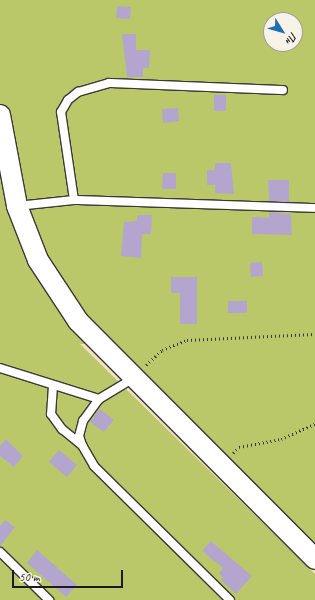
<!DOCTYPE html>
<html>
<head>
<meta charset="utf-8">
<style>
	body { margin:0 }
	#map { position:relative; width:315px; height:600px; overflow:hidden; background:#f1e0c2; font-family:Caveat,sans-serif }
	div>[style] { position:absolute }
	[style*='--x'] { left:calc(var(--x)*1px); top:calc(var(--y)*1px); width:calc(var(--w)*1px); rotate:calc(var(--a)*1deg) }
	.green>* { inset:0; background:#bbc869 }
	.building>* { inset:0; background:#b3a5ce }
	.path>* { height:2.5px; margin-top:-1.25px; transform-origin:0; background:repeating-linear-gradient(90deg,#3c3935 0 1px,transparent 0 4px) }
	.roads { filter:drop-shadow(1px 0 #3c3935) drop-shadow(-1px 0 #3c3935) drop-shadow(0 1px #3c3935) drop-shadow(0 -1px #3c3935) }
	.service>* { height:8px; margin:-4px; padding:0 4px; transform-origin:4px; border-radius:4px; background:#fff }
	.tertiary>* { height:20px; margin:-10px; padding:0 10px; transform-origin:10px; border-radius:10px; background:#fff }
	span { translate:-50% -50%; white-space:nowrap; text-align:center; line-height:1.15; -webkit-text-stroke:4px #f7f3e8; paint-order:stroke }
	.north { position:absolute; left:263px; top:12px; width:40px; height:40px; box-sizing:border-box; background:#f7f3e8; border:1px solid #9f9d96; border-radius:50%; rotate:127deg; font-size:11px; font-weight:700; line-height:16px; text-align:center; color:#1c1c1c }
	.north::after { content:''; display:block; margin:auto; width:14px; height:18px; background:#1f6fb2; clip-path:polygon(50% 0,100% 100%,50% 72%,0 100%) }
	.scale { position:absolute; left:12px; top:570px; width:111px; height:18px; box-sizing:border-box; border:2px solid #1c1c1c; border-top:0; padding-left:5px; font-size:12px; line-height:14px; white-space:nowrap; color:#1c1c1c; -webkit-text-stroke:3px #f7f3e8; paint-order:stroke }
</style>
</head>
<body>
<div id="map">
	<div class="green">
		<i style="clip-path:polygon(evenodd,0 0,315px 0,315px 545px,113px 344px,80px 344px,315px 574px,315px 600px,0 600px,0 0,271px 20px,295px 20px,295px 44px,271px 44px,271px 20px)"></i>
	</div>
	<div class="building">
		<i style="clip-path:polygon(117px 6px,131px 7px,130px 19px,116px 18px)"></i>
		<i style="clip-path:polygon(122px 34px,136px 34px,136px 50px,150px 50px,149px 68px,143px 68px,143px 77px,127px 77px)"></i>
		<i style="clip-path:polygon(214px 95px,226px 95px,226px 111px,214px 111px)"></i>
		<i style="clip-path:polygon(178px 108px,179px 121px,163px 123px,162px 109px)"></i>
		<i style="clip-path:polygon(215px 163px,231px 163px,234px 194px,215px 193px,215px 185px,207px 185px,207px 170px,215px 170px)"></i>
		<i style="clip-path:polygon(163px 173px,176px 173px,176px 189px,162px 189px)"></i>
		<i style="clip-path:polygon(268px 180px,289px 180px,289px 202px,269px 201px)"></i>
		<i style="clip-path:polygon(269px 212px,291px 214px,292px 235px,252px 234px,252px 217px,269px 218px)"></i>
		<i style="clip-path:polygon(137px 215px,152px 215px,151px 234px,142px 234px,141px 258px,121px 256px,124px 222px,137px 221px)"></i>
		<i style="clip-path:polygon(262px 262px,263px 276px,251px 277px,250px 263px)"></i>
		<i style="clip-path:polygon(171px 277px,197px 277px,197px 324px,180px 324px,180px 293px,171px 293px)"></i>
		<i style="clip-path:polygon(228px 301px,247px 301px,247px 313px,228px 313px)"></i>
		<i style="clip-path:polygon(100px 409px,114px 420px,104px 432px,90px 422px)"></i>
		<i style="clip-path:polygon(6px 439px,23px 456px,14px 467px,0 456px,0 446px)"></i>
		<i style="clip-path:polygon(59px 450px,77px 465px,67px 477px,49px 462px)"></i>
		<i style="clip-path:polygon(5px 520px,15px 527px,0 546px,0 526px)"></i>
		<i style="clip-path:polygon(211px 541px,252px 576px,236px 594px,221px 580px,223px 577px,219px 573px,223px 568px,202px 551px)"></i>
		<i style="clip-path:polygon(37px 550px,77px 585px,66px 597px,27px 563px)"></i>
	</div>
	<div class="path">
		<i style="--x:146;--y:365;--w:22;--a:-43"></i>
		<i style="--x:162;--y:350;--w:27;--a:-22"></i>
		<i style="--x:187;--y:340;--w:128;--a:-2.7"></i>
		<i style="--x:233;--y:453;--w:8;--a:-45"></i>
		<i style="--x:239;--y:447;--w:43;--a:-10.8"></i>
		<i style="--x:281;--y:439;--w:37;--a:-24"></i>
	</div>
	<div class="roads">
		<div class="service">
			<i style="--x:74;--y:200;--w:89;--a:-98.4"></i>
			<i style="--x:61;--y:112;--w:14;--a:-60"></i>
			<i style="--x:68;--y:100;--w:13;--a:-39"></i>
			<i style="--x:78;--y:92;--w:32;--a:-16"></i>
			<i style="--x:109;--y:83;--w:174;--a:2.3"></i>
			<i style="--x:17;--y:206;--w:57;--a:-6"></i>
			<i style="--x:74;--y:200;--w:241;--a:1.9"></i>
			<i style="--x:0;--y:368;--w:104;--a:17.4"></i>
			<i style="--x:99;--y:399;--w:39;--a:-31"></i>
			<i style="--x:53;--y:386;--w:28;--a:94"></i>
			<i style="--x:51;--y:414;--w:19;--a:54"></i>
			<i style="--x:62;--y:429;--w:26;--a:39"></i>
			<i style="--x:82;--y:445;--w:24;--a:60"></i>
			<i style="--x:94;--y:466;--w:191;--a:44.6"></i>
			<i style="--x:82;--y:445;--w:9;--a:-108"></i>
			<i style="--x:79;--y:436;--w:16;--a:-75"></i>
			<i style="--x:83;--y:421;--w:27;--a:-54"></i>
			<i style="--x:0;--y:552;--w:69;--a:44.4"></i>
		</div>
		<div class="tertiary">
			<i style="--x:0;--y:115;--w:93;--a:79.4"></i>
			<i style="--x:17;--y:206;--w:58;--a:68.7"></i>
			<i style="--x:38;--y:260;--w:73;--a:56.7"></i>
			<i style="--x:78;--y:321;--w:336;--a:45.1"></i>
		</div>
	</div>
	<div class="north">Пн</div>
	<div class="scale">50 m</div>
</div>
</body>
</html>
